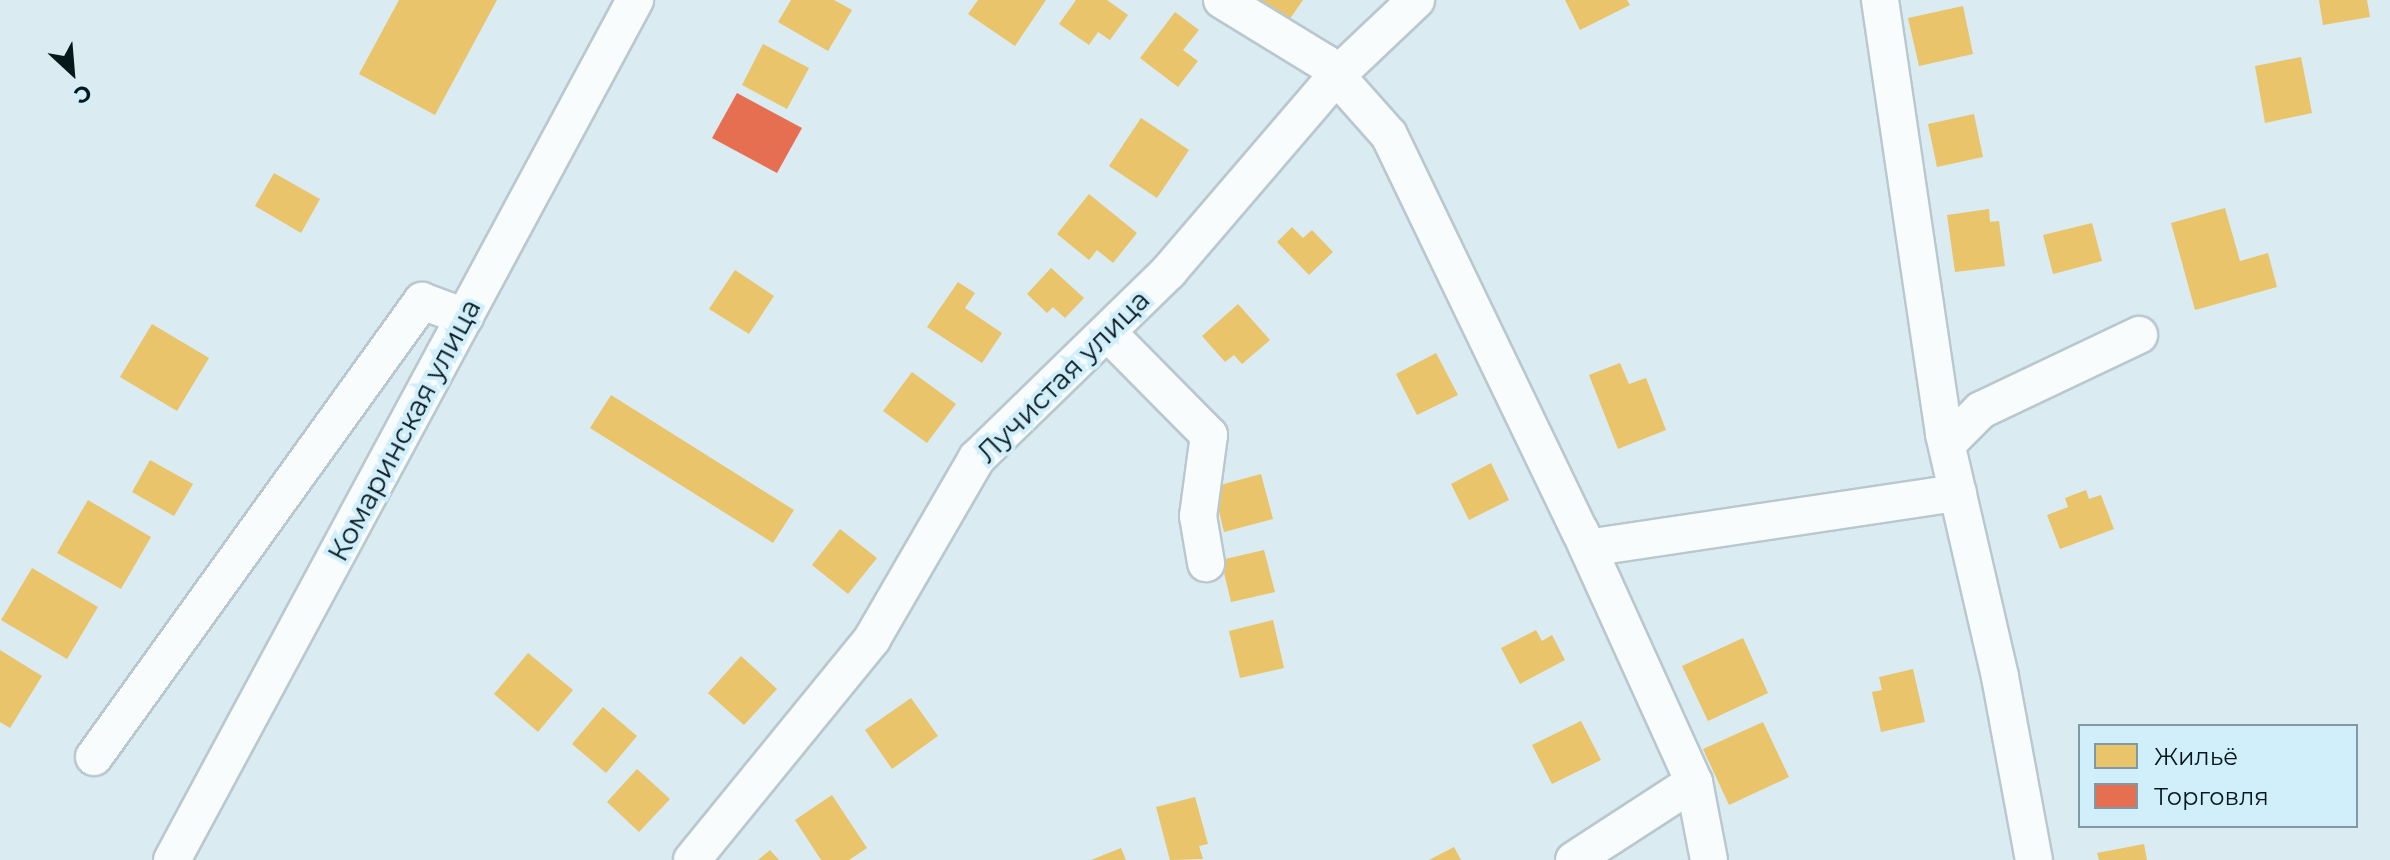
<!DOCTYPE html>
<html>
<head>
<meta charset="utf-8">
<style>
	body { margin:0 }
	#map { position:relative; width:2390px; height:860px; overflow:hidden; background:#daebf1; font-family:Montserrat,sans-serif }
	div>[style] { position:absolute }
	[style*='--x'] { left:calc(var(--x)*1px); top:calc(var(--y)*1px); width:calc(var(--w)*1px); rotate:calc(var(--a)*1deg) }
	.homes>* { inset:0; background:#e9c46a }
	.shops>* { inset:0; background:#e76f51 }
	.roads { filter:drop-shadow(2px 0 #b9c8ce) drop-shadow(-2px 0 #b9c8ce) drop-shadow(0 2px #b9c8ce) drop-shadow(0 -2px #b9c8ce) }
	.minor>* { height:36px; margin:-18px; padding:0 18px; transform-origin:18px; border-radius:18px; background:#f9fcfd }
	span { translate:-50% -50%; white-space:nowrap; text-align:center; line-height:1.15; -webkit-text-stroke:8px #d0effb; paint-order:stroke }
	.street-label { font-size:28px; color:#08171c }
	.legend { position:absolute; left:2078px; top:724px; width:280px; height:104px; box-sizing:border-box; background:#d0effb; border:2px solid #8099a2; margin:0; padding:10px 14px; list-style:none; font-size:24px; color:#08171c }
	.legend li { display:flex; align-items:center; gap:16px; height:40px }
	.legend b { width:40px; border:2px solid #8099a2 }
	.north { position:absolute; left:32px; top:32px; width:80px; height:80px; -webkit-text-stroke:6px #d0effb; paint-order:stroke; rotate:154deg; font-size:22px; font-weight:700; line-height:32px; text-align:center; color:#08171c }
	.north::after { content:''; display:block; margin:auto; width:28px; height:36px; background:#08171c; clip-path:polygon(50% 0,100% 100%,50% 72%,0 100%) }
</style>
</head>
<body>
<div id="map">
	<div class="homes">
		<i style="clip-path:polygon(399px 0,497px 0,435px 115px,359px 74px)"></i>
		<i style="clip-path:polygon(791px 0,834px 0,852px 10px,828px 51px,778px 22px)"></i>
		<i style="clip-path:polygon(978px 0,1046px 0,1015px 46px,968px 14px)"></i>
		<i style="clip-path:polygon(1076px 0,1107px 0,1128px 15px,1110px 40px,1098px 32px,1089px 45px,1059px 24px)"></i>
		<i style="clip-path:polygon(1247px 0,1303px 0,1285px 26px)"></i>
		<i style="clip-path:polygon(1565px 0,1627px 0,1630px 5px,1580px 30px)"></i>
		<i style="clip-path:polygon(2319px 0,2367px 0,2370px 17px,2323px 25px)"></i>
		<i style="clip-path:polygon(1963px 6px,1973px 54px,1919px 66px,1908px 18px)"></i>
		<i style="clip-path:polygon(1175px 12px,1199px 30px,1183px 50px,1198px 61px,1178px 87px,1140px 58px)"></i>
		<i style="clip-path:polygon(763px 44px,809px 68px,787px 109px,742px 85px)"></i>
		<i style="clip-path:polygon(2301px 57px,2312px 113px,2265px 123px,2255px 66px)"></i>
		<i style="clip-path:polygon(1974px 114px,1983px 157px,1937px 167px,1928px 124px)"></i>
		<i style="clip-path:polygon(1141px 118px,1189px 150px,1157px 198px,1109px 166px)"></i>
		<i style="clip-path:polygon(274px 173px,320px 199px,301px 233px,255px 206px)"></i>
		<i style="clip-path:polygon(1089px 194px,1137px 233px,1113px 263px,1097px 250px,1089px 260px,1057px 234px)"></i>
		<i style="clip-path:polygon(2225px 208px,2240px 261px,2268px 253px,2277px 287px,2195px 310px,2171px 223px)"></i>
		<i style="clip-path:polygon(1989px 209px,1990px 222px,1999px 221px,2005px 266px,1955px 272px,1947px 215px)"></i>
		<i style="clip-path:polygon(2092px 223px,2102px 261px,2053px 274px,2043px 235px)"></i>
		<i style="clip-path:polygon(1292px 227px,1303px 238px,1312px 230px,1333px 252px,1309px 275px,1277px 242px)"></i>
		<i style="clip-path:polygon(1051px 268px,1084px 298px,1065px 318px,1053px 307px,1047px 313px,1027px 294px)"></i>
		<i style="clip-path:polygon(735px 270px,774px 296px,749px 334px,709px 309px)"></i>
		<i style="clip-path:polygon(958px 282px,975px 293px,965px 308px,1002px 333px,982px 363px,927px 327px)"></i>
		<i style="clip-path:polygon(1238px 304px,1270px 340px,1242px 364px,1234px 355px,1225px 362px,1202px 336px)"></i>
		<i style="clip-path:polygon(152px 324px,209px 358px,177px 411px,120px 377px)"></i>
		<i style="clip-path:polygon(1436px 353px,1458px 395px,1417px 415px,1396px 374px)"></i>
		<i style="clip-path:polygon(1620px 363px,1629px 384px,1646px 378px,1666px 430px,1618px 449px,1589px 375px)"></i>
		<i style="clip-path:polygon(912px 372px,956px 404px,927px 443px,883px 411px)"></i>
		<i style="clip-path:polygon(611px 395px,794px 510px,773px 543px,590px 428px)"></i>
		<i style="clip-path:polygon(150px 460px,193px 484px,174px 516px,132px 492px)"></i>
		<i style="clip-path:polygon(1491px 463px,1509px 500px,1469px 520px,1451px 484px)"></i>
		<i style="clip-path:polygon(1261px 474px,1273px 519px,1224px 532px,1213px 487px)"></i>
		<i style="clip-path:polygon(2086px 490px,2089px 499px,2101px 495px,2114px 529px,2060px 549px,2047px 515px,2068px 507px,2065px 498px)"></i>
		<i style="clip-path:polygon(88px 500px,151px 537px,121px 589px,57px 553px)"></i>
		<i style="clip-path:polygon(840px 529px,877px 558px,848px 594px,812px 565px)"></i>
		<i style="clip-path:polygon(1264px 550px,1275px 592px,1231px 602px,1221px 560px)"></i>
		<i style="clip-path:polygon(32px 568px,98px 607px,67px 659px,1px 620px)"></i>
		<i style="clip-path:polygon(1273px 620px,1284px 668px,1240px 678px,1229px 631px)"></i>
		<i style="clip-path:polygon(1536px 630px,1542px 641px,1552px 635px,1565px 660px,1520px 684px,1501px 648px)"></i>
		<i style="clip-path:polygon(1743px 638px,1768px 693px,1708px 721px,1682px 666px)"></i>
		<i style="clip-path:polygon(0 650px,42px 676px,10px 728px,0 722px)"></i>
		<i style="clip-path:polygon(528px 653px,573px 690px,538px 732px,494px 694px)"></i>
		<i style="clip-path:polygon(741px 656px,777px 689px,744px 725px,708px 693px)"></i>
		<i style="clip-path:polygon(1913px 669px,1925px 722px,1881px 732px,1872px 692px,1882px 690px,1879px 677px)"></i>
		<i style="clip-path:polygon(911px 698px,938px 736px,892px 769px,865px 730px)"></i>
		<i style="clip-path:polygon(603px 707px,637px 736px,606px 773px,572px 744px)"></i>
		<i style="clip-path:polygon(1581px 721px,1601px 760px,1552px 784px,1532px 745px)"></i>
		<i style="clip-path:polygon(1763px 722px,1789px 777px,1729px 805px,1703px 749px)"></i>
		<i style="clip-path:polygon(637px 769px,670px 799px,639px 832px,607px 802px)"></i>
		<i style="clip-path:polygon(832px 795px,867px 848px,849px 860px,821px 860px,795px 820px)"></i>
		<i style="clip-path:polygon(1195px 797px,1208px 844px,1199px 846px,1203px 859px,1170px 860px,1156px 807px)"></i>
		<i style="clip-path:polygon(2144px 844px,2147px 860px,2099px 860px,2097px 853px)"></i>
		<i style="clip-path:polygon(1454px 847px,1461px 860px,1429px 860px)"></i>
		<i style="clip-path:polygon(1121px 848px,1126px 860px,1091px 860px)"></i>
		<i style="clip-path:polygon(770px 850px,779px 860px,758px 860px)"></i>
	</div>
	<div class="shops">
		<i style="clip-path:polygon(737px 93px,802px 128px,777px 173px,712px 138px)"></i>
	</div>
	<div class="roads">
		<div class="minor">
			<i style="--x:1222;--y:0;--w:121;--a:31.5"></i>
			<i style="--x:1325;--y:63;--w:96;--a:48.4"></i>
			<i style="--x:1389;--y:135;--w:440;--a:64.3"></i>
			<i style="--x:1580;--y:531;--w:276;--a:65.6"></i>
			<i style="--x:1694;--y:782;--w:79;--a:79.1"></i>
			<i style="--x:1880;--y:0;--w:439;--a:81.6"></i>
			<i style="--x:1944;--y:434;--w:249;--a:77"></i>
			<i style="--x:2000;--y:677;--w:186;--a:79.5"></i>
			<i style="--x:1107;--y:332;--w:145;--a:45.3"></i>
			<i style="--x:1209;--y:435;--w:82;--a:97.7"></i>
			<i style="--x:1198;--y:516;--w:48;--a:80.3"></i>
			<i style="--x:1947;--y:444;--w:48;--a:-45"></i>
			<i style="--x:1981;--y:410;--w:175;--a:-25.4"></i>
			<i style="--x:1588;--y:548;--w:374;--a:-8.5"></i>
			<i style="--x:94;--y:757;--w:562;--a:-54.27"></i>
			<i style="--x:422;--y:301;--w:46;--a:20.4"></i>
			<i style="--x:172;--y:860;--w:977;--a:-61.7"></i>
			<i style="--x:692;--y:860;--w:285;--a:-50.8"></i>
			<i style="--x:872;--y:639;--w:209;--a:-59.9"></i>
			<i style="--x:977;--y:458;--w:268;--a:-44.2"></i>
			<i style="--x:1169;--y:271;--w:258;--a:-49.4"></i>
			<i style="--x:1337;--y:75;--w:109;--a:-43.5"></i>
			<i style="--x:1574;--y:860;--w:143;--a:-33"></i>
		</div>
	</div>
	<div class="street-label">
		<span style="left:1063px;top:376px;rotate:-45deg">Лучистая улица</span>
		<span style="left:404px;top:430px;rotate:-62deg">Комаринская улица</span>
	</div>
	<ul class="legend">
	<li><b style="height:22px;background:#e9c46a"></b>Жильё</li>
	<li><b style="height:22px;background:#e76f51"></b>Торговля</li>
	</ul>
	<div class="north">С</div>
</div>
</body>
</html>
